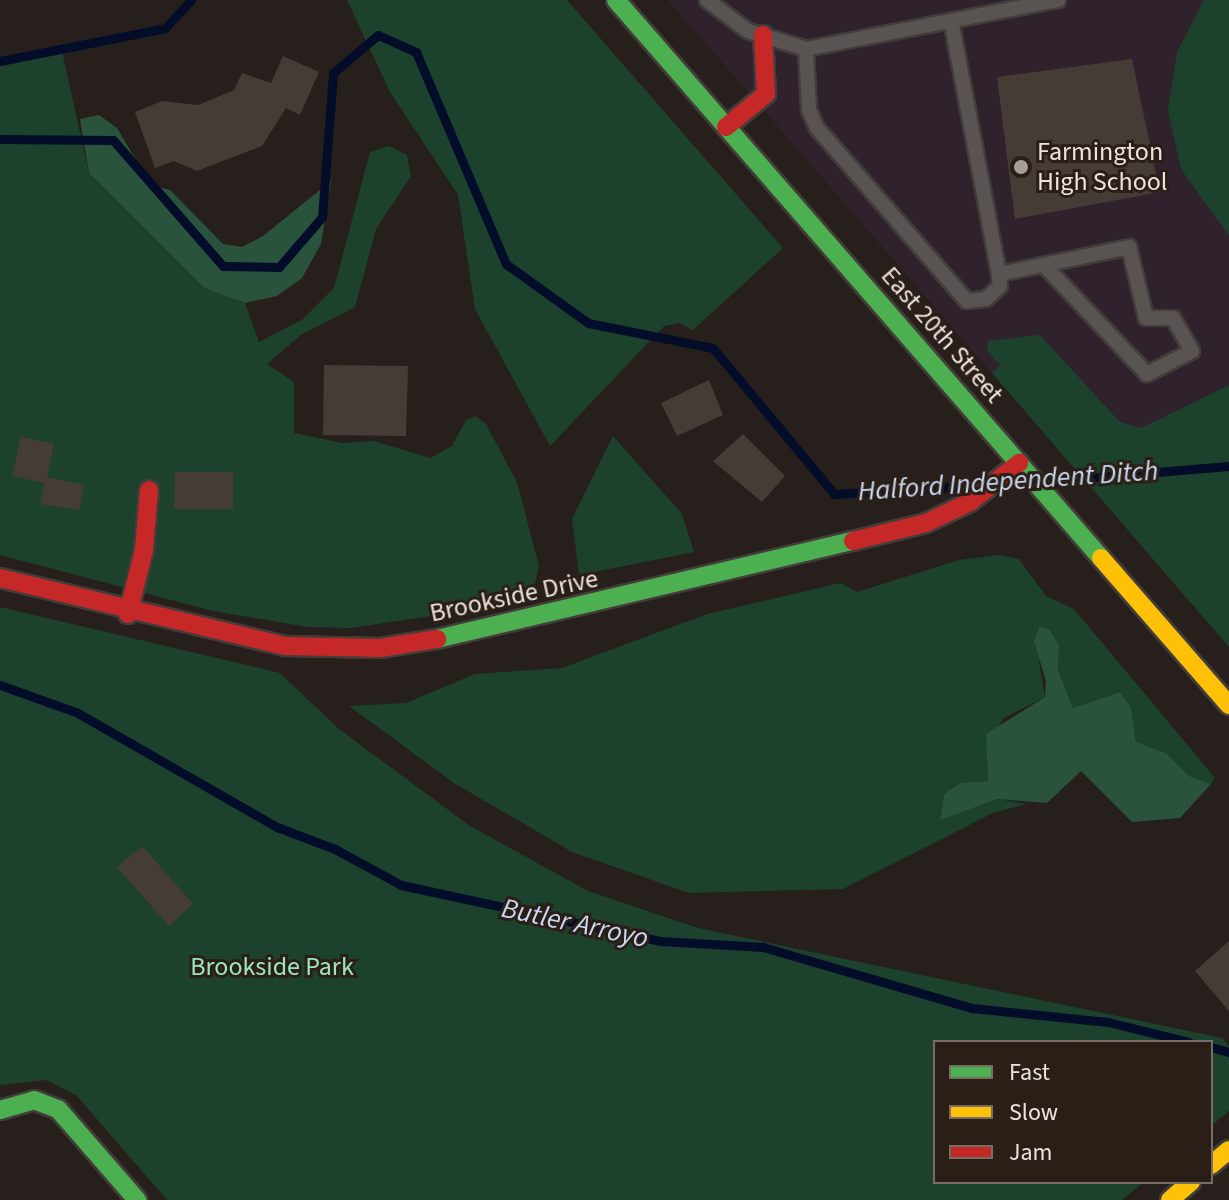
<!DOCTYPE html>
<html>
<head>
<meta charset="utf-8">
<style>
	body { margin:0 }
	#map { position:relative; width:1229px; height:1200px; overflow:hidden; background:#261f1b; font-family:"Source Sans 3",sans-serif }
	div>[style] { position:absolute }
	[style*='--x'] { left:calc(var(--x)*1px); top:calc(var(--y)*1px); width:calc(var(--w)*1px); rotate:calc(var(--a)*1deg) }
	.education>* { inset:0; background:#30222d }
	.green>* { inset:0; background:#1c422e }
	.forest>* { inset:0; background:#2a533e }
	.stream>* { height:9px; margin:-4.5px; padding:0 4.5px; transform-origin:4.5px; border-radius:4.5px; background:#030d29 }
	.building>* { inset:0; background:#463c36 }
	.roads { filter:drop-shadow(2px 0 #423d3a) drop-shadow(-2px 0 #423d3a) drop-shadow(0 2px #423d3a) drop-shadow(0 -2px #423d3a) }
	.lane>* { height:14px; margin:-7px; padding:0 7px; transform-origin:7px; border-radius:7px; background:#595451 }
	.fast>* { height:18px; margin:-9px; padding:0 9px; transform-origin:9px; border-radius:9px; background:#4caf50 }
	.slow>* { height:18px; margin:-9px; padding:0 9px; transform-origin:9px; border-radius:9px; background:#ffc107 }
	.jam>* { height:18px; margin:-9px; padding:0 9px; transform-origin:9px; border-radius:9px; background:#c62828 }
	.dots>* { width:22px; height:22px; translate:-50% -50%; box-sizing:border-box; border:4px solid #2a1e17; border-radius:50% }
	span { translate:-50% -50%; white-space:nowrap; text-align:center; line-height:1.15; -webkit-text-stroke:6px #2a1e17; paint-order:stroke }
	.poi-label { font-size:26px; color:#ebe3df }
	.left { translate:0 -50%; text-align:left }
	.street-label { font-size:26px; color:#ebe3df }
	.park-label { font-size:26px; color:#9ae7bd }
	.water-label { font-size:28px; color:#c9d9f2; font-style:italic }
	.legend { position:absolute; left:933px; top:1040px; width:280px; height:144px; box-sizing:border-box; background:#2a1e17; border:2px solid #776d67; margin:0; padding:10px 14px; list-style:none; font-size:24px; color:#ebe3df }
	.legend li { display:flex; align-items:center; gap:16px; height:40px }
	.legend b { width:40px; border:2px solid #776d67 }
</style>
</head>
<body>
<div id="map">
	<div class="education">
		<i style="clip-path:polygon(668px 0,1229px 0,1229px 385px,1141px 428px,1120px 422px,1040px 335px,992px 373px)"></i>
	</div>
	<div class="green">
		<i style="clip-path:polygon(347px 0,567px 0,783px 248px,693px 330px,679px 323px,664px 326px,550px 446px,475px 309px,458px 195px,390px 92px)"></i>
		<i style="clip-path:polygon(1204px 0,1229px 0,1229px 236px,1181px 169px,1168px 111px,1177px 52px)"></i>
		<i style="clip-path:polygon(62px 51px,89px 173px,204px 288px,245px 303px,259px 342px,303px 319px,334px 288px,370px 152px,389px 146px,407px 155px,411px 176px,376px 229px,355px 307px,301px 335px,267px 364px,294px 382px,294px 433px,342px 443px,374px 441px,430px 458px,452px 446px,466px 420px,475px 416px,486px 424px,517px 482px,539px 566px,535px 583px,485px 608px,350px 628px,308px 627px,213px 611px,0 555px,0 58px)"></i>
		<i style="clip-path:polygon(1040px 335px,1120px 422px,1141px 428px,1229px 385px,1229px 647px,992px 373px,1000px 365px,987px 351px,988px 341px)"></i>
		<i style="clip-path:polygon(613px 436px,682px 514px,694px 552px,579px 575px,572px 519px)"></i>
		<i style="clip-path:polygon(999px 555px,1019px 559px,1046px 596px,1074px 609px,1215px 778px,1211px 784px,1189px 776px,1166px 753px,1136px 742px,1131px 707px,1120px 692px,1073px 708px,1058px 670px,1059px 645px,1039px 662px,1045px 697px,1004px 718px,987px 744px,988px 781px,960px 783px,944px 794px,940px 819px,997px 799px,1026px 804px,993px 813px,843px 889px,689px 893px,572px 852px,454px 783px,349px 706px,406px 703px,475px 674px,562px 668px,707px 614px,840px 583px,857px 592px,959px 560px)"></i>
		<i style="clip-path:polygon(0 607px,280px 673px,339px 729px,470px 826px,588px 891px,698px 928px,1222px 1038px,1229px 1046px,1229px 1111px,1211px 1126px,1211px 1042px,935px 1042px,935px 1182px,1144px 1182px,1122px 1200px,167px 1200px,77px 1096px,47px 1080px,0 1085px)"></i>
	</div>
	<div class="forest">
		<i style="clip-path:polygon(99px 115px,117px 128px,151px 185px,170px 190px,223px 244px,242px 247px,263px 236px,331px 181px,321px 244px,302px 278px,277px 296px,245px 303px,204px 288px,89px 173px,80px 119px)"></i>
		<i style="clip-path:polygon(1040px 626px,1050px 630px,1059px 646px,1058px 670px,1073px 708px,1120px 692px,1131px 707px,1136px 742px,1166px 753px,1189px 776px,1211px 784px,1180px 818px,1132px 822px,1081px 771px,1047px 803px,997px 799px,940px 820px,944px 794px,960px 783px,988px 781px,986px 734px,1045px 697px,1046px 681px,1034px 641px)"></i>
	</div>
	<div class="stream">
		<i style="--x:0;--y:61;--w:168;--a:-11.3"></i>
		<i style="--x:165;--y:28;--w:38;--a:-47"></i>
		<i style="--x:0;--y:139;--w:113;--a:0.5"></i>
		<i style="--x:113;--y:140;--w:167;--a:48.9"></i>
		<i style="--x:223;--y:266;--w:56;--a:1"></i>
		<i style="--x:279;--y:267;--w:66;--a:-49.3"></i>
		<i style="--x:322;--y:217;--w:144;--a:-85.6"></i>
		<i style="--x:333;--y:73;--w:59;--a:-40.2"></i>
		<i style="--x:378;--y:35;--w:42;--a:24.1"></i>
		<i style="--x:416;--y:52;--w:230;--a:67"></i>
		<i style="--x:506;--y:264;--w:101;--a:35.7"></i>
		<i style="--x:588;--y:323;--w:127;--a:11.3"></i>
		<i style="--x:713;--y:348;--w:190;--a:50.3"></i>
		<i style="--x:834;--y:494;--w:132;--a:-3.5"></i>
		<i style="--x:1049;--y:481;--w:181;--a:-4.8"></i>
		<i style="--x:0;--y:685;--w:81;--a:19.6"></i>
		<i style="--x:76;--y:712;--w:232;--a:29.8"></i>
		<i style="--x:277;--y:827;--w:62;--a:20.8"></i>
		<i style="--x:335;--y:849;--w:75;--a:28.6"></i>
		<i style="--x:401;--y:885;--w:266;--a:12.2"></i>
		<i style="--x:661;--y:941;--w:102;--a:3.4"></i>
		<i style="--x:763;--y:947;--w:218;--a:16.3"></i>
		<i style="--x:972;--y:1008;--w:137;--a:5.9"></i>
		<i style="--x:1108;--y:1022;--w:83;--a:13.9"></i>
		<i style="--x:1211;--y:1047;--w:19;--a:16"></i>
	</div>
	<div class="building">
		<i style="clip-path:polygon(283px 56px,319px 72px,300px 115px,286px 108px,262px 146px,197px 171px,174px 161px,155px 168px,135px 112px,162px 101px,198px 105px,234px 90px,242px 73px,271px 83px)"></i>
		<i style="clip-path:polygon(1132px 59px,1160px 192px,1015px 219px,997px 77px)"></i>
		<i style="clip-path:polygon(324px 365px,408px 366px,406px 436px,323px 435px)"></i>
		<i style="clip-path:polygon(709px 380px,723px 415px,677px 436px,661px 403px)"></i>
		<i style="clip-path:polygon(743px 434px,785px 476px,762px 502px,713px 461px)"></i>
		<i style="clip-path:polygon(21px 437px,54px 444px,47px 477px,84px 485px,79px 510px,40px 504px,44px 483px,12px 476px)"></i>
		<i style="clip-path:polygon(175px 472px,233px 472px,233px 509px,174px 509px)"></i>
		<i style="clip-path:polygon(142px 846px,193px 904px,169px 926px,117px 867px)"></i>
		<i style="clip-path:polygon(1229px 941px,1229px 1011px,1195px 971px)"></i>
	</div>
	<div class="roads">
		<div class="lane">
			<i style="--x:707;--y:0;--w:51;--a:37.1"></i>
			<i style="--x:748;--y:31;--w:61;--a:17.2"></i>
			<i style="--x:806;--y:49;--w:257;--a:-11"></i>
			<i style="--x:806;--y:49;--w:61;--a:87.2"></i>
			<i style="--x:809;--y:110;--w:20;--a:66"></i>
			<i style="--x:817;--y:128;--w:229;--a:49.1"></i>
			<i style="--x:967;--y:301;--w:19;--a:-6"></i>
			<i style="--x:986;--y:299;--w:19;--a:-43"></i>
			<i style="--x:1000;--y:286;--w:12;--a:-95"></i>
			<i style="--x:999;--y:274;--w:258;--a:-100.7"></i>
			<i style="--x:999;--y:274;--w:133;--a:-11.7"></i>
			<i style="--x:1129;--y:247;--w:73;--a:76.5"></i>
			<i style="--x:1146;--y:318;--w:27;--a:0"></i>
			<i style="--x:1173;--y:318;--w:38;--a:60"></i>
			<i style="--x:1192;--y:351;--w:51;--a:152.9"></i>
			<i style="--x:1147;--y:374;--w:150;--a:-133.4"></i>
		</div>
		<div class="fast">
			<i style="--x:616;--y:0;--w:739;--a:49"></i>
			<i style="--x:437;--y:639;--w:427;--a:-13.3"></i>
			<i style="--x:0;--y:1110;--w:35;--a:-16"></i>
			<i style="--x:34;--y:1100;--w:26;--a:21"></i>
			<i style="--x:58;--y:1109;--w:121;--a:49"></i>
		</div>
		<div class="slow">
			<i style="--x:1101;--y:558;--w:195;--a:49"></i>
			<i style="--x:1211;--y:1165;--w:23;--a:-40"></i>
			<i style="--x:1170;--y:1200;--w:28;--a:-41"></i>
		</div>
		<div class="jam">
			<i style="--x:726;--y:127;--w:52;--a:-39.5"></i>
			<i style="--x:766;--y:94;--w:59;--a:-92.9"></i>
			<i style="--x:853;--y:541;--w:75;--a:-13.9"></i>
			<i style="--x:926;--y:523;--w:49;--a:-25.5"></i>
			<i style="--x:970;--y:502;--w:63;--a:-38.5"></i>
			<i style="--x:0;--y:578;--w:294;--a:13.4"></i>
			<i style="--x:286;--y:646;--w:94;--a:1.2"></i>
			<i style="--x:380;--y:648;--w:58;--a:-9"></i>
			<i style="--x:128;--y:614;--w:66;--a:-76"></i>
			<i style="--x:144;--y:550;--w:60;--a:-85.2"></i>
		</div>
	</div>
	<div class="dots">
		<i style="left:1021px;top:167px;background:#a69e9a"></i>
	</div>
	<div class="poi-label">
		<span class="left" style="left:1037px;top:167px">Farmington<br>High School</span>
	</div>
	<div class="street-label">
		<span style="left:942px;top:335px;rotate:49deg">East 20th Street</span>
		<span style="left:514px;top:596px;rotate:-12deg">Brookside Drive</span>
	</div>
	<div class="park-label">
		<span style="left:272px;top:967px">Brookside Park</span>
	</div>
	<div class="water-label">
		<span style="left:1008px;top:481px;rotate:-4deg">Halford Independent Ditch</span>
		<span style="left:575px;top:923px;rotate:12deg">Butler Arroyo</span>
	</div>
	<ul class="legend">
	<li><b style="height:10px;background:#4caf50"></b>Fast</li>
	<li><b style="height:10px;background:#ffc107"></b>Slow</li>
	<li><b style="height:10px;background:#c62828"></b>Jam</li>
	</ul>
</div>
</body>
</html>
